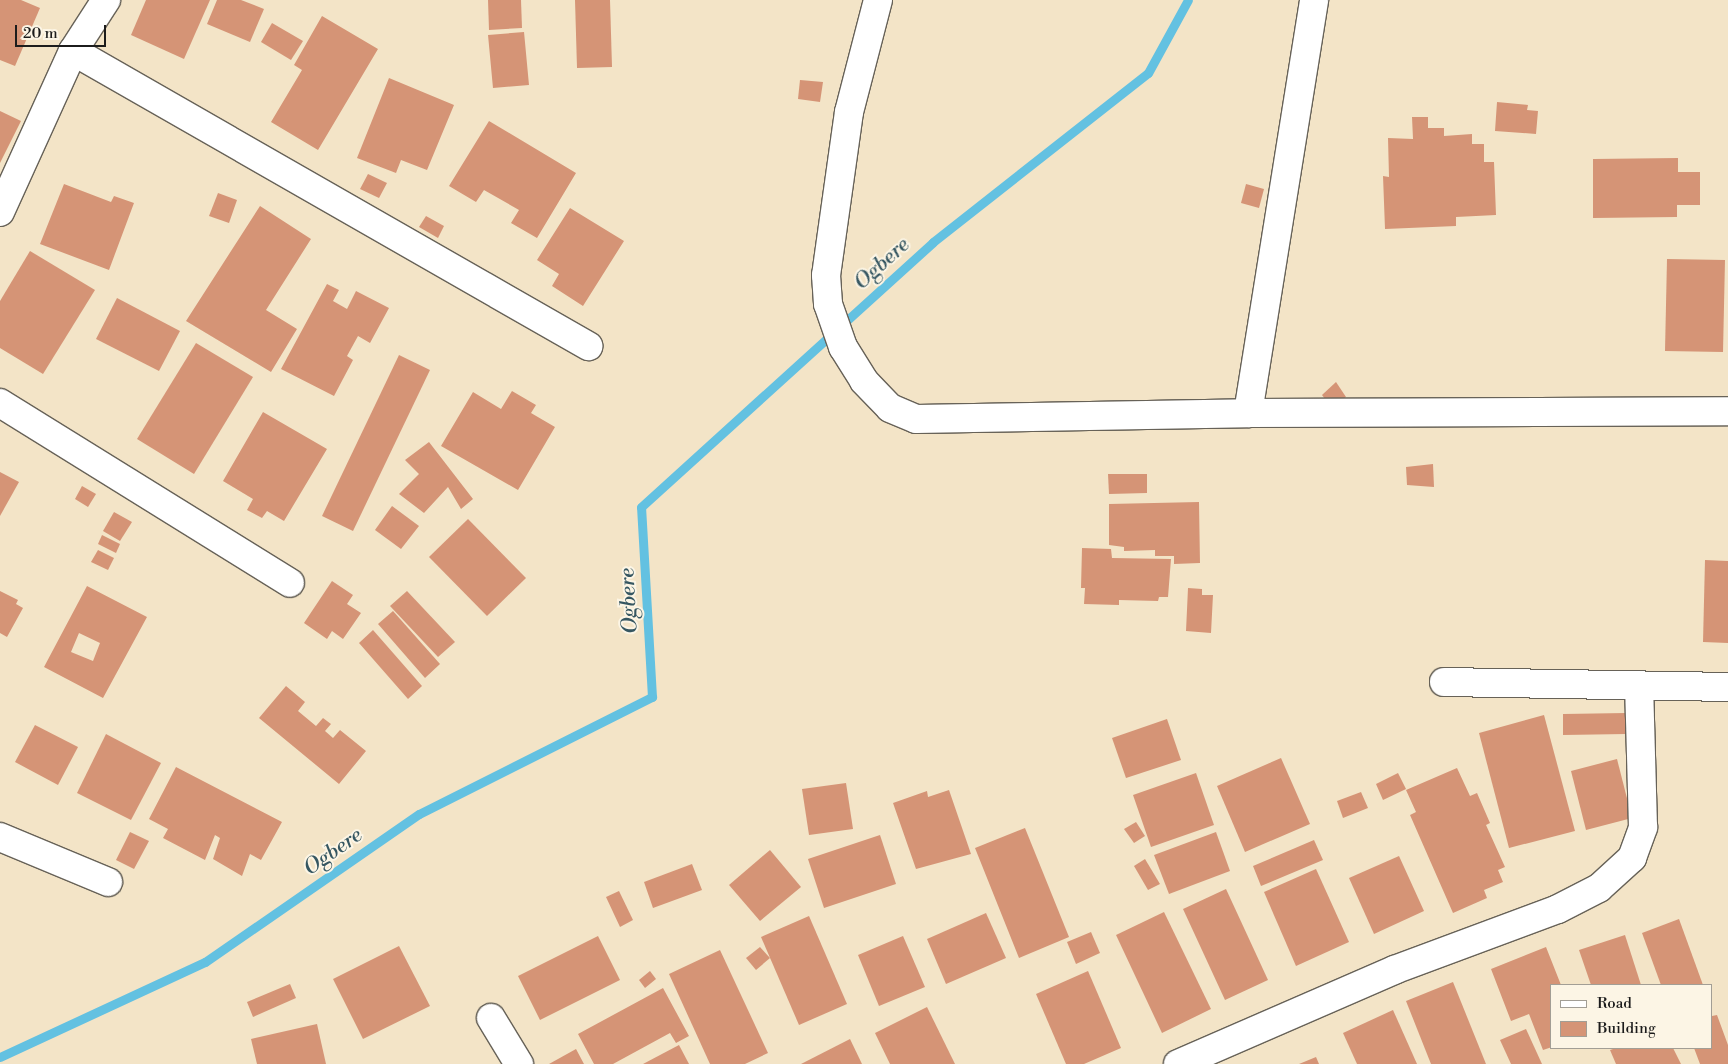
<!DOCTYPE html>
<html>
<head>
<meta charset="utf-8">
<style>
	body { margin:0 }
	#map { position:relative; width:1728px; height:1064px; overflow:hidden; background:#f3e4c7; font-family:"Libre Bodoni",serif }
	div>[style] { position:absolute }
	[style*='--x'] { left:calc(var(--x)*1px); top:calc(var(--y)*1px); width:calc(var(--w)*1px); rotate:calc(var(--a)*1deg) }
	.stream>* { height:9px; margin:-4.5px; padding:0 4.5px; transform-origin:4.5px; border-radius:4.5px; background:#63c1e1 }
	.building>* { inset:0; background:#d59476 }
	.roads { filter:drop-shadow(1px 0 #676258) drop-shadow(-1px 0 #676258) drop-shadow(0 1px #676258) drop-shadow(0 -1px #676258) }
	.minor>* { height:28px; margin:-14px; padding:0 14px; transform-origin:14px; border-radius:14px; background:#fff }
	span { translate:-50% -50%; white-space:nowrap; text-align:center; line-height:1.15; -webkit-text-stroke:4px #fcf5e5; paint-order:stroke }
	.water-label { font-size:21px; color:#355661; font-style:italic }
	.legend { position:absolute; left:1550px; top:984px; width:162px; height:65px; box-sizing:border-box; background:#fcf5e5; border:1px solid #a29e95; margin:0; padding:6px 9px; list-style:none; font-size:15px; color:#1c1c1c }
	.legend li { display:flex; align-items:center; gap:10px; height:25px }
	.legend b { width:25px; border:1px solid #a29e95 }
	.scale { position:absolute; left:15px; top:25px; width:91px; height:22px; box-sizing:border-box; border:2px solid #1c1c1c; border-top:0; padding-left:6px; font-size:15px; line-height:18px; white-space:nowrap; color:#1c1c1c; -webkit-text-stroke:4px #fcf5e5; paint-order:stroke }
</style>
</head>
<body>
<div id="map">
	<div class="stream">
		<i style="--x:0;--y:1057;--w:226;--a:-24.9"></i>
		<i style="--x:205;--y:962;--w:260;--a:-34.7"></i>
		<i style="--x:419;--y:814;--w:261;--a:-26.7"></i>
		<i style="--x:652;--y:697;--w:190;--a:-93.3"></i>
		<i style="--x:641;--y:507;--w:394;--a:-42.2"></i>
		<i style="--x:933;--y:242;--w:273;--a:-38.2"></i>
		<i style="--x:1148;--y:73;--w:83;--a:-61.3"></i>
	</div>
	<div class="building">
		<i style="clip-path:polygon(0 0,21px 0,40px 8px,15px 66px,0 60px)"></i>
		<i style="clip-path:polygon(146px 0,210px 0,184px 59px,131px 35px)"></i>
		<i style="clip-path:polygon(217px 0,241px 0,264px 9px,250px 42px,207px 24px)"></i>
		<i style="clip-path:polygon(488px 0,521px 0,522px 28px,489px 30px)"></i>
		<i style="clip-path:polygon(575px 0,610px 0,612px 67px,577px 68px)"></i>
		<i style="clip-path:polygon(322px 16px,378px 49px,318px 150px,271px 122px,302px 70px,294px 65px)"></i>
		<i style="clip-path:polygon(272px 23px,303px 41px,291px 60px,261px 42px)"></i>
		<i style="clip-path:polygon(524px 32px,529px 85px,493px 88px,488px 35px)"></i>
		<i style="clip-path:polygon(389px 78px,454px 105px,427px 170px,401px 160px,396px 173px,357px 158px)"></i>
		<i style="clip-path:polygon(800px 80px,823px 82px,820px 102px,798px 99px)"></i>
		<i style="clip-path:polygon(1497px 102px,1528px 105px,1527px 110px,1538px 111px,1536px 134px,1495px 131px)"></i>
		<i style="clip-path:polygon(0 111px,21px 121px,0 163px)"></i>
		<i style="clip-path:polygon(1412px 117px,1428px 117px,1428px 128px,1444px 128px,1444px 136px,1472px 134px,1472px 144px,1484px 144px,1484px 162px,1494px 162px,1496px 215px,1456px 217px,1456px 226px,1385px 229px,1383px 176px,1389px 177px,1388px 138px,1413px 139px)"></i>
		<i style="clip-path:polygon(489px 121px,576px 173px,537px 238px,511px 223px,519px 210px,484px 190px,476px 202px,449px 186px)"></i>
		<i style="clip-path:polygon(1678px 158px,1678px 172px,1700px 172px,1700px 205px,1677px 205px,1677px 217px,1593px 218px,1593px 159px)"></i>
		<i style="clip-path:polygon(368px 174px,387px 183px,379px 198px,360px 189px)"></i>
		<i style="clip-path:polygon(64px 184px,111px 202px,114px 196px,134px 203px,109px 270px,40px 244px)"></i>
		<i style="clip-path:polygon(1246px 184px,1264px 189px,1259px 208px,1241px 203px)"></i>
		<i style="clip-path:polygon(218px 193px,237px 200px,229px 223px,209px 216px)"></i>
		<i style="clip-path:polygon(260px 206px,311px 239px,266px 310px,297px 329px,271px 372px,186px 321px)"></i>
		<i style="clip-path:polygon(570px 208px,624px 241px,583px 306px,552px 286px,559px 274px,537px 260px)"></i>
		<i style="clip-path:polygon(426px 216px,444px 226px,438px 238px,419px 227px)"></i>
		<i style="clip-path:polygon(30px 251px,95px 290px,43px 374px,0 348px,0 301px)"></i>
		<i style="clip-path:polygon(1667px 259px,1725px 260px,1723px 352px,1665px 351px)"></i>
		<i style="clip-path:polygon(327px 284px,339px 290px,333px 301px,347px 309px,356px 291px,389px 308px,370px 343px,358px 336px,347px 356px,353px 360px,334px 396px,281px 369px)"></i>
		<i style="clip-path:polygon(117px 298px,180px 331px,159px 371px,96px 339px)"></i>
		<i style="clip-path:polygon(196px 343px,253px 377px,194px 474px,137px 439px)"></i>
		<i style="clip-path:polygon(399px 355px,430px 370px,353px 531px,322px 516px)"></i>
		<i style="clip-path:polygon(1336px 382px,1346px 397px,1331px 407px,1322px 395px)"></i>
		<i style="clip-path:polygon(512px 391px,536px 405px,531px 413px,555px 427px,518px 490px,441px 446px,473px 392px,501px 409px)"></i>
		<i style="clip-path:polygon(263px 412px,327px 449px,284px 521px,267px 511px,262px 518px,247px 510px,253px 499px,223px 481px)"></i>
		<i style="clip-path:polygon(429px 442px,473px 499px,461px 509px,448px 487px,424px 513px,399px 494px,419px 474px,405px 460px)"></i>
		<i style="clip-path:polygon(1433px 464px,1434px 487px,1407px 485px,1406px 467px)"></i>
		<i style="clip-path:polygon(0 472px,19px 482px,0 516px)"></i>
		<i style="clip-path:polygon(1108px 474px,1147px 474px,1147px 493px,1109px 494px)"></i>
		<i style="clip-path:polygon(82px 486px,96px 494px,88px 507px,75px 499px)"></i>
		<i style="clip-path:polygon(1199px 502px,1200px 563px,1174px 564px,1174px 556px,1155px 556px,1155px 550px,1124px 551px,1124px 547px,1109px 545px,1109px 504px)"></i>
		<i style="clip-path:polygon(392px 506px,419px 526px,401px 549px,375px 530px)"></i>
		<i style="clip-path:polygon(114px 512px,132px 522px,120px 541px,103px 531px)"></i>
		<i style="clip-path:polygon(468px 519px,526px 578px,487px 616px,429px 557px)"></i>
		<i style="clip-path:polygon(102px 535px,120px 544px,116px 553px,98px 544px)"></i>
		<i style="clip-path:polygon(1082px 548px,1111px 549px,1112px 558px,1171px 559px,1168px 597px,1159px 597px,1158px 601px,1119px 600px,1119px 605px,1084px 604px,1085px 588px,1081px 588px)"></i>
		<i style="clip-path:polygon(98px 550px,114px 558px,108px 570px,91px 562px)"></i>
		<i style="clip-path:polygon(1705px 560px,1728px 561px,1728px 643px,1703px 642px)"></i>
		<i style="clip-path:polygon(332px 581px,353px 595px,347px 604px,361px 613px,343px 639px,332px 631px,327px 639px,304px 623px)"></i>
		<i style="clip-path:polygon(evenodd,87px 586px,147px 617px,103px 698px,44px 667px,87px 586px,79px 633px,100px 643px,93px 661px,71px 652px,79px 633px)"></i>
		<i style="clip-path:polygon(1188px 588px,1202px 589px,1202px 595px,1213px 595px,1211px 633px,1186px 631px)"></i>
		<i style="clip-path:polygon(0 591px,18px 600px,16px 604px,23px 608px,7px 637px,0 633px)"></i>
		<i style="clip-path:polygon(407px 591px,455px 642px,438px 657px,390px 606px)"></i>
		<i style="clip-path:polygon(393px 611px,440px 664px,425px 678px,378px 624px)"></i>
		<i style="clip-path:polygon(373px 630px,422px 686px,408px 699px,359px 643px)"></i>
		<i style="clip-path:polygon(286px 686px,305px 702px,298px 711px,316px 726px,323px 718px,331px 724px,325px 731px,333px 738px,340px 730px,366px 751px,339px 784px,259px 718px)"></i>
		<i style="clip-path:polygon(1626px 713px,1626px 734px,1563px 735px,1563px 714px)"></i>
		<i style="clip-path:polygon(1544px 715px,1575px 831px,1509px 848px,1479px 733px)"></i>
		<i style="clip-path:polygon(1167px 719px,1181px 760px,1126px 778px,1112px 738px)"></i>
		<i style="clip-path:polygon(35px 725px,78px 747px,58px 785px,15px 762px)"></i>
		<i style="clip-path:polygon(106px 734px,161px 763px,131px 820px,77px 793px)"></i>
		<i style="clip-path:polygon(1281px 758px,1310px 824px,1245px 852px,1217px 786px)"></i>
		<i style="clip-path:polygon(1617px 759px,1632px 818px,1586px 830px,1571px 771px)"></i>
		<i style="clip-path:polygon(176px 767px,282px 822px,261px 860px,250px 854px,242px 876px,213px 859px,220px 838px,215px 835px,205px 860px,163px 838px,168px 829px,149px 819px)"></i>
		<i style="clip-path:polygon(1457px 768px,1470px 796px,1477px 793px,1490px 823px,1486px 825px,1505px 867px,1498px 870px,1503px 882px,1484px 890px,1487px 898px,1453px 913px,1410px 815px,1416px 812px,1406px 790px)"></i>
		<i style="clip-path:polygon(1196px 773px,1214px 825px,1151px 847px,1133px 795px)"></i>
		<i style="clip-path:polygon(1398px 773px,1406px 789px,1383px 800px,1376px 784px)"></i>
		<i style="clip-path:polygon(846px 783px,853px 829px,809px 835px,802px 789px)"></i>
		<i style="clip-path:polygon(949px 790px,971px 854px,916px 869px,893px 803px,927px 791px,928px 797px)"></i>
		<i style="clip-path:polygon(1361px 792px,1368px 808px,1343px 818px,1337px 801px)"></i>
		<i style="clip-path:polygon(1136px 822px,1145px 836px,1134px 843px,1124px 829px)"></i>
		<i style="clip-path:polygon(1025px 828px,1069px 937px,1019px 958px,975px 848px)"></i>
		<i style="clip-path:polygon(130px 832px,149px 841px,134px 869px,116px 860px)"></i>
		<i style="clip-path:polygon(1216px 832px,1230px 871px,1169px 894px,1154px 855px)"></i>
		<i style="clip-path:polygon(880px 835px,896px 884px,824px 908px,808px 859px)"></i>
		<i style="clip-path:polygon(1314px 840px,1323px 860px,1261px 886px,1253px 866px)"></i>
		<i style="clip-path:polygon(770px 850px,801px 887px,760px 921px,729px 885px)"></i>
		<i style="clip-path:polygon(1399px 856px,1424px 911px,1374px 934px,1349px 878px)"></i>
		<i style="clip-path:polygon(1145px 859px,1160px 884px,1148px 890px,1134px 866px)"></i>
		<i style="clip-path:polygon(692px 864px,702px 890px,653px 908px,644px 882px)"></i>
		<i style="clip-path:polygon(1316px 869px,1349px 942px,1296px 966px,1264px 892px)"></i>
		<i style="clip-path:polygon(1226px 889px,1268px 980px,1225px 1000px,1183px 909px)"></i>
		<i style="clip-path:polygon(619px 891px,633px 920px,620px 927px,606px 897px)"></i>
		<i style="clip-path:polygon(1164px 912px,1211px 1009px,1162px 1033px,1116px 935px)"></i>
		<i style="clip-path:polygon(986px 913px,1006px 958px,946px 984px,927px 939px)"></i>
		<i style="clip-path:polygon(809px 916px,847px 1004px,799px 1025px,761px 937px)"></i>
		<i style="clip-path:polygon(1679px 919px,1703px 985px,1661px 985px,1642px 933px)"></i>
		<i style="clip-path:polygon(1091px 932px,1100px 953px,1076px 964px,1067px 942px)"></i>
		<i style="clip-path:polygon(1625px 935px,1641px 985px,1591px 985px,1579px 950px)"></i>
		<i style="clip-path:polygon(598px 936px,620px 980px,540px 1020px,518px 976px)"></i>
		<i style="clip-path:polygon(903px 936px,925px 987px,879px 1006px,858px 955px)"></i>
		<i style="clip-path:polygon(399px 946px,430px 1006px,363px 1039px,333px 979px)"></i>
		<i style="clip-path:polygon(760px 947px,770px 958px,756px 970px,746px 958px)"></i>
		<i style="clip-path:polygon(1546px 947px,1561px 985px,1552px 985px,1552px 1047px,1543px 1050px,1529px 1014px,1511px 1021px,1491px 969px)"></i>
		<i style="clip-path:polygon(720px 950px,768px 1053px,745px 1064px,710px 1064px,669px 974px)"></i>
		<i style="clip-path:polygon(650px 971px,656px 979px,645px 988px,639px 980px)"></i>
		<i style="clip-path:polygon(1088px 971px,1121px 1048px,1084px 1064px,1066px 1064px,1036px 994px)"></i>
		<i style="clip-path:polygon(1453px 982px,1486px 1064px,1431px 1064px,1406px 1001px)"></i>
		<i style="clip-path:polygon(290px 984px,296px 998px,253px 1017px,247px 1002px)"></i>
		<i style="clip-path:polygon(663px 988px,689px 1036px,676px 1043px,670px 1033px,613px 1064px,594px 1064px,578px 1034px)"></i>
		<i style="clip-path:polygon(927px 1007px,955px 1064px,890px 1064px,875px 1033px)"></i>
		<i style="clip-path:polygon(1393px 1010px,1417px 1064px,1357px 1064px,1343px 1033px)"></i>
		<i style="clip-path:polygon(1717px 1015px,1728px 1045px,1728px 1064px,1700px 1064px,1694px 1048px,1712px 1048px,1712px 1016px)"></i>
		<i style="clip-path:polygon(317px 1024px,326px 1064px,257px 1064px,251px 1039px)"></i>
		<i style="clip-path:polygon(1526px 1029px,1542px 1064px,1511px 1064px,1500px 1040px)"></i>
		<i style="clip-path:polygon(850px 1039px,862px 1064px,801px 1064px)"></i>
		<i style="clip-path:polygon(679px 1045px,689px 1064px,643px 1064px)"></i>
		<i style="clip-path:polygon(1616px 1048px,1673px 1048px,1681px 1064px,1616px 1064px,1610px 1050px)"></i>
		<i style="clip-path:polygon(576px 1049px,584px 1064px,549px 1064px)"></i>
		<i style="clip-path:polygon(1316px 1057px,1319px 1064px,1299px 1064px)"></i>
	</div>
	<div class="roads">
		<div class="minor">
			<i style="--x:878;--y:0;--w:116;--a:104.5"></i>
			<i style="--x:849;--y:112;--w:165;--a:98"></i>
			<i style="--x:826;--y:275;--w:29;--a:86"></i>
			<i style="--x:828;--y:304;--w:46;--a:70.8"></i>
			<i style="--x:843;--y:347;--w:40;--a:58"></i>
			<i style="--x:864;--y:381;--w:37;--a:46"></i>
			<i style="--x:890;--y:408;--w:28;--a:23"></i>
			<i style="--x:916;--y:419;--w:332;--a:-1"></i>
			<i style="--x:1248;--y:413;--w:480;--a:-0.2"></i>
			<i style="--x:73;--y:51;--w:594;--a:29.8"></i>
			<i style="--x:0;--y:212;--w:177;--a:-65.6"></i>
			<i style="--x:73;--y:51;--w:61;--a:-57.1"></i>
			<i style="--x:0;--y:403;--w:341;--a:31.8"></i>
			<i style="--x:1248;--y:413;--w:418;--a:-80.9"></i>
			<i style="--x:1444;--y:682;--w:284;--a:1"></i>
			<i style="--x:0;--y:837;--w:117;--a:22.6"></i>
			<i style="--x:491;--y:1018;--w:54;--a:58.7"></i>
			<i style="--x:1178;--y:1064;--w:236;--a:-23.5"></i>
			<i style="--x:1394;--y:970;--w:175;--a:-20.4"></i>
			<i style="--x:1558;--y:909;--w:46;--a:-27.1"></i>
			<i style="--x:1599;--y:888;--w:45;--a:-42.3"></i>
			<i style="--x:1632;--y:858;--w:33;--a:-70"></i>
			<i style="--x:1643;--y:827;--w:141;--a:-91.6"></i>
		</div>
	</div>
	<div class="water-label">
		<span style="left:882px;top:264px;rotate:-42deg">Ogbere</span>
		<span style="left:629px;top:601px;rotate:-93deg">Ogbere</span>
		<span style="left:333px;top:852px;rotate:-35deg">Ogbere</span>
	</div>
	<ul class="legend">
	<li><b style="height:6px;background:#fff"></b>Road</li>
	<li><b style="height:14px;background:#d59476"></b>Building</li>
	</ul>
	<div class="scale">20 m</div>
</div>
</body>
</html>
